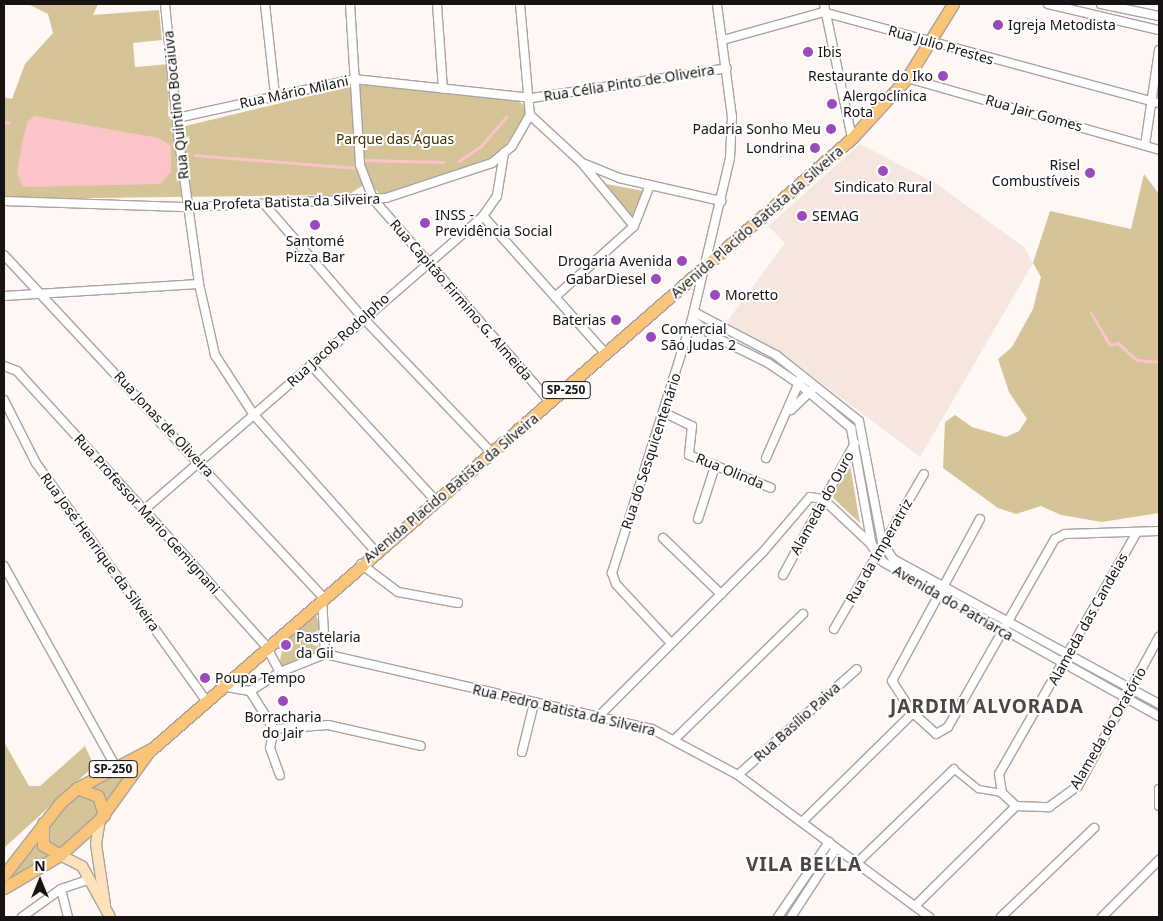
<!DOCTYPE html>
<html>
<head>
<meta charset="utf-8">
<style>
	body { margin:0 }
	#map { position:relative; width:1163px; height:921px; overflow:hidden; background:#fef7f3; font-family:"Noto Sans",sans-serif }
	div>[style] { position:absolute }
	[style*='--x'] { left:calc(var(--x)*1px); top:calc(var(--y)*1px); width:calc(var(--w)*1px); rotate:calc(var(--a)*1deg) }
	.built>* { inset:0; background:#f5e7e0 }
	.green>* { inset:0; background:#d6c499 }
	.water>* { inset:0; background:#fbc4c9 }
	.stream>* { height:2.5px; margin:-1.25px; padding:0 1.25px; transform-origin:1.25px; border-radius:1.25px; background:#fbc4c9 }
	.roads { filter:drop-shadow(1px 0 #aaa3a0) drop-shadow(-1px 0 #aaa3a0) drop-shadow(0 1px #aaa3a0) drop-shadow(0 -1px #aaa3a0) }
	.pedestrian>* { height:5.5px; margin:-2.75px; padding:0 2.75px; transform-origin:2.75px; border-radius:2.75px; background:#fff }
	.minor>* { height:8px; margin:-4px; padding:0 4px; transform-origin:4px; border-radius:4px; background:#fff }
	.secondary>* { height:10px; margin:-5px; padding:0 5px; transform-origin:5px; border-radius:5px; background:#fde2bc }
	.primary>* { height:11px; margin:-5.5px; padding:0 5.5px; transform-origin:5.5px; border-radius:5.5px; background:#fac579 }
	.dots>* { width:14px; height:14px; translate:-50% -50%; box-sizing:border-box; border:2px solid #fff; border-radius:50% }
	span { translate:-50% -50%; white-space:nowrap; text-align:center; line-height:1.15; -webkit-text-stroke:4px #fff; paint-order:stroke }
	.shield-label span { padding:1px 4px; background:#fff; border:1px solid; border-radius:4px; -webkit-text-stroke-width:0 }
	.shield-label { font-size:12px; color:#161312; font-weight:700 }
	.poi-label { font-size:14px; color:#161312 }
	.left { translate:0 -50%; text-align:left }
	.right { translate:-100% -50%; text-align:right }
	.street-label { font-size:14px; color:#161312 }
	.park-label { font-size:14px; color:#3e2e00 }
	.district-label { font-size:19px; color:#4b4643; font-weight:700; letter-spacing:1px }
	.frame { position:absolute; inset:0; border:5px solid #161312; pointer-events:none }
	.north { position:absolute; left:15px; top:856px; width:50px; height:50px; -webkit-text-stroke:4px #fff; paint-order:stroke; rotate:0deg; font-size:14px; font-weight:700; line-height:20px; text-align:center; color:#161312 }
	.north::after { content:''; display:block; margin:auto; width:18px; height:22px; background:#161312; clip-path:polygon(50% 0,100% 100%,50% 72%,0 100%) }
</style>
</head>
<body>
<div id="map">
	<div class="built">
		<i style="clip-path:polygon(860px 144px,937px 184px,1024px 247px,1033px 263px,920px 457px,779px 351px,726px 323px,785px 243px,768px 226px)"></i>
	</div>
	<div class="green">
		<i style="clip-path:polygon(28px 4px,98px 4px,93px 15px,159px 10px,162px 40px,133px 43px,135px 67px,170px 64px,168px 116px,185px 126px,364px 83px,517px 101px,526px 106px,526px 117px,492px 163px,384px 197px,367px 183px,351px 193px,327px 195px,10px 199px,4px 197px,4px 97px,12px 99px,25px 64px,53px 33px,48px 14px)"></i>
		<i style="clip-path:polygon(1144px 174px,1159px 194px,1159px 513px,1102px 522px,1061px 515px,1041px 506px,1016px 514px,998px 508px,943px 468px,945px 422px,955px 415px,972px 427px,1006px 437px,1019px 431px,1027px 419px,1009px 392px,998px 359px,1012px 347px,1033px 309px,1041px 277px,1033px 263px,1050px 211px,1131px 229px)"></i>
		<i style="clip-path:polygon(606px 184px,644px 191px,634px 220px)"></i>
		<i style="clip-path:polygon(850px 465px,860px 523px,832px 497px)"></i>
		<i style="clip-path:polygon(316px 615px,321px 628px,314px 633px,313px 645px,320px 646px,319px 655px,279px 667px,282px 649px,274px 649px,294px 628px)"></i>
		<i style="clip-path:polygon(4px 742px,29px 786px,40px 786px,85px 746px,94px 766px,4px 848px)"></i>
		<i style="clip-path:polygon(149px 751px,100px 819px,4px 888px,4px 875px,60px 803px)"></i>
	</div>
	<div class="water">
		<i style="clip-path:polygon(35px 116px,159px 138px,171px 146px,171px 172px,160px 184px,23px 187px,17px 174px,22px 142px,28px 121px)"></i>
	</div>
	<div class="stream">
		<i style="--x:4;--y:122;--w:5;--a:11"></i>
		<i style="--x:195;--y:155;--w:162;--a:4.6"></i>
		<i style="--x:365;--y:160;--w:78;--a:1.5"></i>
		<i style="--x:459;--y:161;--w:27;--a:-34"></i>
		<i style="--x:481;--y:146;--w:38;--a:-49"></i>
		<i style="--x:1091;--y:312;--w:38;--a:60"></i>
		<i style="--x:1110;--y:345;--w:8;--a:-14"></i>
		<i style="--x:1118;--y:343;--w:25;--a:42"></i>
		<i style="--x:1137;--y:360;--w:22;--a:5"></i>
	</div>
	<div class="roads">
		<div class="pedestrian">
			<i style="--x:954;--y:769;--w:32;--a:39"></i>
			<i style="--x:979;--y:789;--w:23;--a:10"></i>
		</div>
		<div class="minor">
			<i style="--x:165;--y:4;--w:138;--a:84.2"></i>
			<i style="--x:179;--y:141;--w:144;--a:82"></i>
			<i style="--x:199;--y:284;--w:73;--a:77.3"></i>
			<i style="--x:215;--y:355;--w:72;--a:57"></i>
			<i style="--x:254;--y:415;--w:183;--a:48.3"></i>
			<i style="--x:265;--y:4;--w:92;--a:83.7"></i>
			<i style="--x:350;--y:4;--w:161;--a:86.4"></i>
			<i style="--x:360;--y:165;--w:36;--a:69"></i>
			<i style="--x:373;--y:199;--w:271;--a:48.9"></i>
			<i style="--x:437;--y:4;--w:85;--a:86"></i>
			<i style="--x:520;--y:4;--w:111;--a:84.9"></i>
			<i style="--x:530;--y:115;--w:69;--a:42.7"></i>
			<i style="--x:581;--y:162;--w:83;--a:50.4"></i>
			<i style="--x:824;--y:4;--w:137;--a:78.2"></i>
			<i style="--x:1048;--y:4;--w:114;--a:13.2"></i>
			<i style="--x:1101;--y:4;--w:59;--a:11.7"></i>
			<i style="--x:723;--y:40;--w:104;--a:-15.6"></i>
			<i style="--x:823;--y:12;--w:348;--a:15.2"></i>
			<i style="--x:907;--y:78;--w:262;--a:15.9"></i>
			<i style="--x:177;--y:118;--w:181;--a:-12.4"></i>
			<i style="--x:354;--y:79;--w:179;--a:6.1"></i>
			<i style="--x:532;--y:98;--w:197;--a:-8.7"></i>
			<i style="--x:1145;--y:145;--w:96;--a:-81.6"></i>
			<i style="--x:585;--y:164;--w:37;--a:22"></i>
			<i style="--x:619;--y:178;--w:105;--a:12.7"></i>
			<i style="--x:4;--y:201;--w:185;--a:1.9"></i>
			<i style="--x:189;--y:207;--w:197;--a:-2.6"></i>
			<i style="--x:386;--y:198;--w:112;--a:-18.3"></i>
			<i style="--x:492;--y:163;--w:26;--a:-40"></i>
			<i style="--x:512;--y:146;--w:36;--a:-60"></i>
			<i style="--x:265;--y:205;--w:150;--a:49.1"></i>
			<i style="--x:363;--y:318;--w:185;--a:46.3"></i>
			<i style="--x:483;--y:216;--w:186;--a:48.3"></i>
			<i style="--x:4;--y:255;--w:466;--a:47"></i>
			<i style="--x:322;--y:596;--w:58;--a:87"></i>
			<i style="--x:4;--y:296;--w:195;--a:-3.5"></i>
			<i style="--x:555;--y:297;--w:106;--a:-41.9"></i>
			<i style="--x:634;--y:226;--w:44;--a:-68.7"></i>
			<i style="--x:694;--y:312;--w:93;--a:27.7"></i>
			<i style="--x:776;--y:355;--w:106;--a:38.5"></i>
			<i style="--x:859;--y:421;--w:123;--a:79.2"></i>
			<i style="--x:882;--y:542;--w:20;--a:57"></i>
			<i style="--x:893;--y:559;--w:303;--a:28.6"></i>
			<i style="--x:692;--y:319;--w:25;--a:40"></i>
			<i style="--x:711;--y:335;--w:64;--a:26.2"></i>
			<i style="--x:768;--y:363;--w:36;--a:34"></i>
			<i style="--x:798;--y:383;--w:70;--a:40.3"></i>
			<i style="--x:851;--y:428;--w:120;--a:79.9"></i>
			<i style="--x:872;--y:546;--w:19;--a:55"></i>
			<i style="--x:883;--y:562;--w:316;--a:29.2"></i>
			<i style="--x:311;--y:365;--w:183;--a:47.4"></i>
			<i style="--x:4;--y:366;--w:14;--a:21"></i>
			<i style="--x:17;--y:371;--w:188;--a:47.6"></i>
			<i style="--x:144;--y:510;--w:183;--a:48.1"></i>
			<i style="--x:266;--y:646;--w:30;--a:62"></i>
			<i style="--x:4;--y:400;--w:71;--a:63.1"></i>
			<i style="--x:36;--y:463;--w:290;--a:54.4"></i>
			<i style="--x:791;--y:410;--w:30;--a:-44"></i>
			<i style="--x:665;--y:413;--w:30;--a:26"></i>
			<i style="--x:692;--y:426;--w:29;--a:96"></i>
			<i style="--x:689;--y:455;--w:88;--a:21.9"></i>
			<i style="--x:766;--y:458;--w:85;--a:-66.4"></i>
			<i style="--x:144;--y:510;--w:449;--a:-40.9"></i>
			<i style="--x:483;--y:216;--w:24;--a:-55"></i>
			<i style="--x:497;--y:196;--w:44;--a:-80.8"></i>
			<i style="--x:698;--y:519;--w:56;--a:-72.2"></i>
			<i style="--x:980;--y:519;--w:184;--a:118.5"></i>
			<i style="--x:892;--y:681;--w:38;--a:57"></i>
			<i style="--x:913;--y:713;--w:31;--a:42"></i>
			<i style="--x:936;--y:734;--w:14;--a:-30"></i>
			<i style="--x:948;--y:727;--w:216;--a:-60.4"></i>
			<i style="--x:1055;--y:539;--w:11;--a:-27"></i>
			<i style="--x:1065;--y:534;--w:94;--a:-1.8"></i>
			<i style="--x:663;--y:538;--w:81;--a:44"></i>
			<i style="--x:361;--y:564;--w:46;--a:37.1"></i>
			<i style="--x:398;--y:592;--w:61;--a:10.4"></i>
			<i style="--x:4;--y:566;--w:230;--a:60.9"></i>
			<i style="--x:783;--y:575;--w:150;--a:-61.4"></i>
			<i style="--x:834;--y:629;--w:179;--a:-59.9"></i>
			<i style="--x:670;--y:642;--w:79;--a:-133"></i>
			<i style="--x:616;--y:584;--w:12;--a:-110"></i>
			<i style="--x:612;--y:573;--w:266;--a:-72.5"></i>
			<i style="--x:692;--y:319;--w:165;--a:-76.7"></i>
			<i style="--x:730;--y:158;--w:41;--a:-87.2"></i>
			<i style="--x:732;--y:117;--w:114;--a:-97.6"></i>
			<i style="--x:325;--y:654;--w:335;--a:12.9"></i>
			<i style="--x:652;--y:729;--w:98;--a:28.1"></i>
			<i style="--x:738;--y:775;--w:238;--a:36.6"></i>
			<i style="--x:221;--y:686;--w:29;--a:10"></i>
			<i style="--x:250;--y:691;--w:45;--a:57.7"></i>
			<i style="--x:274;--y:729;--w:19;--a:102"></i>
			<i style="--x:270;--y:748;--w:29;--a:70"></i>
			<i style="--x:250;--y:691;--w:36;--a:-32"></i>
			<i style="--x:280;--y:672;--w:48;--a:-21.8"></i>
			<i style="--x:598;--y:717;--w:233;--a:-45"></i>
			<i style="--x:763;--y:552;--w:72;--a:-49.5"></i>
			<i style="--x:810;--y:497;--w:13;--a:9"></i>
			<i style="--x:823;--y:499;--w:69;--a:43.2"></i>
			<i style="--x:274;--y:729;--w:54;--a:-4.2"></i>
			<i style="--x:328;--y:725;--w:95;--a:12.7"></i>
			<i style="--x:675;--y:739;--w:179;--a:-44.3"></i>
			<i style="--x:522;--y:752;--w:50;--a:-76.2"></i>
			<i style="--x:738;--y:775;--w:159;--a:-41.7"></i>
			<i style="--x:1159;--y:789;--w:17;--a:90"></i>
			<i style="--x:1016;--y:806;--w:19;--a:-137"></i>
			<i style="--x:1002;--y:793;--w:19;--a:-99"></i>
			<i style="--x:999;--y:774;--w:276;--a:-60.3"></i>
			<i style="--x:1016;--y:806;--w:33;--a:2"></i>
			<i style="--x:1049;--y:807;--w:36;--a:-36"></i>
			<i style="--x:1078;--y:786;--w:170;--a:-61.5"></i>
			<i style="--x:802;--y:822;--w:156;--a:-44.5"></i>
			<i style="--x:857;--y:863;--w:135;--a:-44.1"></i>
			<i style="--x:61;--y:889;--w:29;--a:76"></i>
			<i style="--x:915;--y:906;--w:142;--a:-44.7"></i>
			<i style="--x:22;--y:917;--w:48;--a:-35.7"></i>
			<i style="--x:61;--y:889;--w:31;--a:-19"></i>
			<i style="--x:778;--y:917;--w:91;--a:-55.8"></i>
			<i style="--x:791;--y:917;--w:82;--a:-56.9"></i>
			<i style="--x:1001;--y:917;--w:129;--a:-43.7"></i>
			<i style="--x:1102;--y:917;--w:81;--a:-45"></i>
		</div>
		<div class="secondary">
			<i style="--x:100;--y:819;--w:25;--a:99"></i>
			<i style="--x:96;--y:844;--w:62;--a:81.6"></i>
			<i style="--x:60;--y:855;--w:25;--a:27"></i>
			<i style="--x:82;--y:866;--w:58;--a:61.2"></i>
		</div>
		<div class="primary">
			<i style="--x:77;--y:788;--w:22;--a:21"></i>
			<i style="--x:98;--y:796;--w:20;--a:72"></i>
			<i style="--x:43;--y:823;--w:22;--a:90"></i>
			<i style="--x:43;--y:845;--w:20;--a:30"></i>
			<i style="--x:4;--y:875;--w:91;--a:-52.1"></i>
			<i style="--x:60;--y:803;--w:23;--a:-41"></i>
			<i style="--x:77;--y:788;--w:86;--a:-27.8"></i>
			<i style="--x:153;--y:748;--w:928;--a:-41.11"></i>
			<i style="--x:852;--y:138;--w:81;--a:-47.5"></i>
			<i style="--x:907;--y:78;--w:87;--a:-58.1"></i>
			<i style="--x:4;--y:888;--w:65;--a:-30.5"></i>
			<i style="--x:60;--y:855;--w:54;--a:-42"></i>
			<i style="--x:100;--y:819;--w:84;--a:-54.2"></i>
		</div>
	</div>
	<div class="dots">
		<i style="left:998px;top:25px;background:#9a4abb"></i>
		<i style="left:808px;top:52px;background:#9a4abb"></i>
		<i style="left:943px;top:76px;background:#9a4abb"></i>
		<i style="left:832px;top:104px;background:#9a4abb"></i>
		<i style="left:831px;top:129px;background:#9a4abb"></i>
		<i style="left:815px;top:148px;background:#9a4abb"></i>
		<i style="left:883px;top:171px;background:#9a4abb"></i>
		<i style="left:1090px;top:173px;background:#9a4abb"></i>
		<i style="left:802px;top:216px;background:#9a4abb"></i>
		<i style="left:425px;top:223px;background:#9a4abb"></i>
		<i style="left:315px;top:225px;background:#9a4abb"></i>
		<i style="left:682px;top:261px;background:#9a4abb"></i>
		<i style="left:656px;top:279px;background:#9a4abb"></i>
		<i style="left:715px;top:295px;background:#9a4abb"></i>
		<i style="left:616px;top:320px;background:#9a4abb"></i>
		<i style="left:651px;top:337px;background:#9a4abb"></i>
		<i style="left:286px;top:645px;background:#9a4abb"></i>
		<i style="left:205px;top:678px;background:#9a4abb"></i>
		<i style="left:283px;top:701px;background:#9a4abb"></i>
	</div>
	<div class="shield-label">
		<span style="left:566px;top:390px">SP-250</span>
		<span style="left:113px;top:769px">SP-250</span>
	</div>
	<div class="poi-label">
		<span class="left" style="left:1008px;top:25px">Igreja Metodista</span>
		<span class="left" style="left:818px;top:52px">Ibis</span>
		<span class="right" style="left:933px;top:76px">Restaurante do Iko</span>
		<span class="left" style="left:843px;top:104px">Alergoclínica<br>Rota</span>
		<span class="right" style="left:821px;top:129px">Padaria Sonho Meu</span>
		<span class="right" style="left:805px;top:148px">Londrina</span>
		<span class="right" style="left:1080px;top:173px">Risel<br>Combustíveis</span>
		<span style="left:883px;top:187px">Sindicato Rural</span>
		<span class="left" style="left:435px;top:223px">INSS -<br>Previdência Social</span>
		<span class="left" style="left:812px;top:216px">SEMAG</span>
		<span style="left:315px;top:249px">Santomé<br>Pizza Bar</span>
		<span class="right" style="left:672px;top:261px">Drogaria Avenida</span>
		<span class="right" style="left:646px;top:279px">GabarDiesel</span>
		<span class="left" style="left:725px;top:295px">Moretto</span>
		<span class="right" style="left:606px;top:320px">Baterias</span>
		<span class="left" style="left:661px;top:337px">Comercial<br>São Judas 2</span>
		<span class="left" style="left:296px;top:645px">Pastelaria<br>da Gii</span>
		<span class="left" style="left:215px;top:678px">Poupa Tempo</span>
		<span style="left:283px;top:725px">Borracharia<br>do Jair</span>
	</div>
	<div class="street-label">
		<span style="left:941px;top:45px;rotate:16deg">Rua Julio Prestes</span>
		<span style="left:629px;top:83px;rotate:-9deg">Rua Célia Pinto de Oliveira</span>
		<span style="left:294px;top:92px;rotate:-12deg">Rua Mário Milani</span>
		<span style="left:176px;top:105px;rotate:-96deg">Rua Quintino Bocaiúva</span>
		<span style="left:1034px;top:113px;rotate:16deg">Rua Jair Gomes</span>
		<span style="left:282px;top:202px;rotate:-2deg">Rua Profeta Batista da Silveira</span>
		<span style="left:757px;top:222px;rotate:-41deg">Avenida Placido Batista da Silveira</span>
		<span style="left:461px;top:300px;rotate:49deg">Rua Capitão Firmino G. Almeida</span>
		<span style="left:338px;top:340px;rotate:-42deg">Rua Jacob Rodolpho</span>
		<span style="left:164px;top:424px;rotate:47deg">Rua Jonas de Oliveira</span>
		<span style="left:651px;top:451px;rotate:-72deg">Rua do Sesquicentenário</span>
		<span style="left:730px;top:471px;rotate:22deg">Rua Olinda</span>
		<span style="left:451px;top:488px;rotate:-40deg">Avenida Placido Batista da Silveira</span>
		<span style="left:822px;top:503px;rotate:-61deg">Alameda do Ouro</span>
		<span style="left:147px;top:514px;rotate:48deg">Rua Professor Mario Gemignani</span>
		<span style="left:879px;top:551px;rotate:-60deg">Rua da Imperatriz</span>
		<span style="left:100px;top:552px;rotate:54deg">Rua José Henrique da Silveira</span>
		<span style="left:953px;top:603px;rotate:30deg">Avenida do Patriarca</span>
		<span style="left:1088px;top:619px;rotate:-61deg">Alameda das Candeias</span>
		<span style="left:564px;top:710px;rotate:13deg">Rua Pedro Batista da Silveira</span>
		<span style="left:797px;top:722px;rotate:-42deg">Rua Basílio Paiva</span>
		<span style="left:1108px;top:728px;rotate:-60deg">Alameda do Oratório</span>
	</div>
	<div class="park-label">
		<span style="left:395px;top:139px">Parque das Águas</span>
	</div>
	<div class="district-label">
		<span style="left:987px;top:707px">JARDIM ALVORADA</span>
		<span style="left:804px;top:865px">VILA BELLA</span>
	</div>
	<div class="frame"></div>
	<div class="north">N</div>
</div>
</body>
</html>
